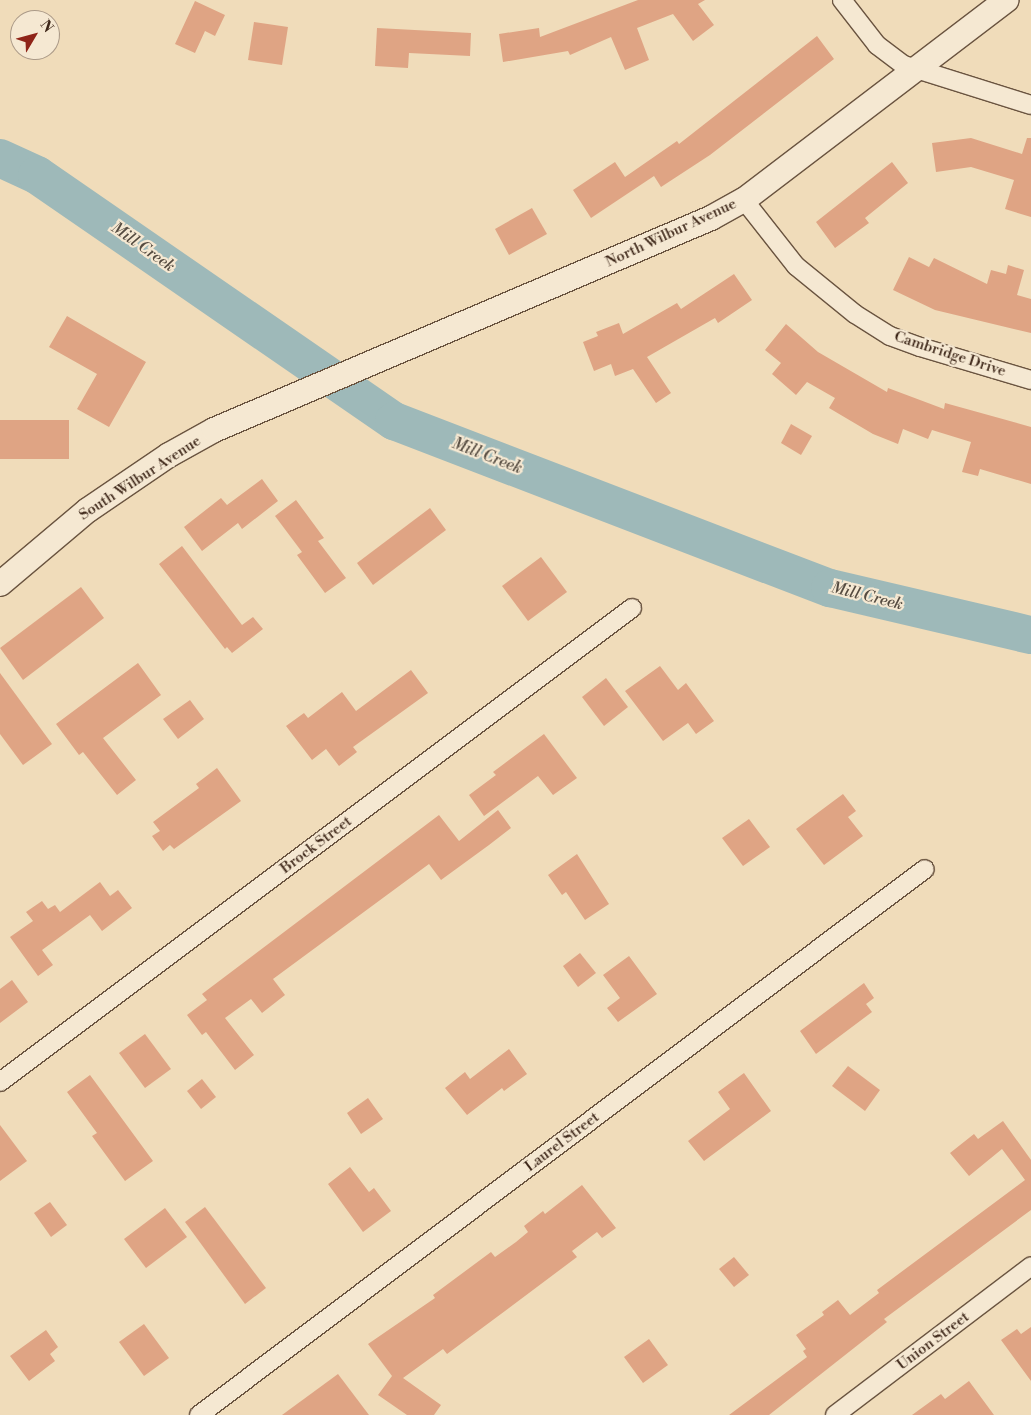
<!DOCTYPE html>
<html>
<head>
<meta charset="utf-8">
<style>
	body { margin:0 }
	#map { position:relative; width:1031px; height:1415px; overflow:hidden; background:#f0dcba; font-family:"Libre Bodoni",serif }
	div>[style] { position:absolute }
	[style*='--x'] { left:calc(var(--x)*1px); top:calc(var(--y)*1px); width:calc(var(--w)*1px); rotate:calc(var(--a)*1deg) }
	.river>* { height:38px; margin:-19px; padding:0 19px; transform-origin:19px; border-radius:19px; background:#9eb9b9 }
	.building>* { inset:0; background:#dfa484 }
	.roads { filter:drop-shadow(1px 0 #6a5440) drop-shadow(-1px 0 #6a5440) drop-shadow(0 1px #6a5440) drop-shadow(0 -1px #6a5440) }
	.street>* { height:18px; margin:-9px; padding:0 9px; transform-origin:9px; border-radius:9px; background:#f5e8d2 }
	.secondary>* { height:24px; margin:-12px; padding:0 12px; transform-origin:12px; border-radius:12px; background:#f5e8d2 }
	span { translate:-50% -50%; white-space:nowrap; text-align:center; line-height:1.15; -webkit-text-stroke:4.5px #f5e8d2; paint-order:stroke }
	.street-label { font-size:15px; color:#3d2618 }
	.water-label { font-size:16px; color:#554b40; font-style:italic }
	.north { position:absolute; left:10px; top:10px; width:50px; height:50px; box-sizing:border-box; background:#f5e8d2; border:1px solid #ab9a88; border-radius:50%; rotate:53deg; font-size:14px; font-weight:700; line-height:20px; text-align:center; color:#3d2618 }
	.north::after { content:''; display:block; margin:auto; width:18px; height:22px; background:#8f2418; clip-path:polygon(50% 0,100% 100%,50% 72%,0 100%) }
</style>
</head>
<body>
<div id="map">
	<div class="river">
		<i style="--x:0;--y:158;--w:41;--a:24.7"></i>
		<i style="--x:37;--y:175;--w:434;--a:34.6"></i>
		<i style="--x:394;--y:421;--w:467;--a:21"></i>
		<i style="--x:830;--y:588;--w:206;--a:13.2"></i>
	</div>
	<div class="building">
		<i style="clip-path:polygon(638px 0,705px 0,698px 4px,714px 25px,693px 41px,673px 14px,637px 28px,649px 60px,625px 70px,611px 37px,570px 55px,568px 51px,503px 62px,499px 34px,539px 28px,540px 37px)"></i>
		<i style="clip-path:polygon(195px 1px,225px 15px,215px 36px,205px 31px,195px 53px,175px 44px)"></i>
		<i style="clip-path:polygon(254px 22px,288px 27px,282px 65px,248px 60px)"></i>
		<i style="clip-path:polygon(377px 28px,471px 33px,470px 56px,409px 53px,408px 68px,375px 66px)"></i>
		<i style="clip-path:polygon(817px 36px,834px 59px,710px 155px,661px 187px,654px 176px,591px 218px,573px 190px,615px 162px,625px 177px,677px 141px,679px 144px)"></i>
		<i style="clip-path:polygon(971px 138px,1022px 154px,1027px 138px,1031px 138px,1031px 217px,1005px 209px,1014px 180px,971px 167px,936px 172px,932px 143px)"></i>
		<i style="clip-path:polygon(892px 162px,908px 183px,865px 218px,869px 223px,835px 248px,816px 222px)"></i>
		<i style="clip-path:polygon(532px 208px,547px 234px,509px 255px,495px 229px)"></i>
		<i style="clip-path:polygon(909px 257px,929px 267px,934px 258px,987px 284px,991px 270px,1006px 274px,1008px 265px,1024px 270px,1017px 295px,1031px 299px,1031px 333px,935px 310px,893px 290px)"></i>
		<i style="clip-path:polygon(734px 274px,752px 300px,718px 323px,715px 318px,647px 357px,671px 393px,656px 403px,633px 369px,615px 376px,611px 364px,594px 371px,583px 342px,598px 336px,596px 332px,619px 323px,623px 334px,677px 303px,681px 309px)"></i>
		<i style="clip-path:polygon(67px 316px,146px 362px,109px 427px,77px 409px,97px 374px,49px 347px)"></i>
		<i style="clip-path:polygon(786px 324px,818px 352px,887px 392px,888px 388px,944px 409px,945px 403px,1031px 427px,1031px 484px,980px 469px,978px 476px,962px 472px,971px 442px,932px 430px,928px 439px,903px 429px,898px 444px,873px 434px,829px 408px,835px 398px,807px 382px,796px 395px,772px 374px,781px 363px,765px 350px)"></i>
		<i style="clip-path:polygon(0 420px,69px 420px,69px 459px,0 459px)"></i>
		<i style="clip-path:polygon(791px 424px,812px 436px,801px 455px,781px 443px)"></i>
		<i style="clip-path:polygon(262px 479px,278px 501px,242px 529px,238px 523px,202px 551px,184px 527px,221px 498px,227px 505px)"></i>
		<i style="clip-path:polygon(296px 500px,324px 538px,318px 541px,346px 578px,325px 593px,297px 555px,302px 552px,275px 516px)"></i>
		<i style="clip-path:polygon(430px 508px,446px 530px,373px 585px,357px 563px)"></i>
		<i style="clip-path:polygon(182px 546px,242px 625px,253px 617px,263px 629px,232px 653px,227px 647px,225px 649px,159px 564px)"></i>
		<i style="clip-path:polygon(541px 557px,567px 592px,528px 621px,502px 586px)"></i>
		<i style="clip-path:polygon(81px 587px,104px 618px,23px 680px,0 648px)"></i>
		<i style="clip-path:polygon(138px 663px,161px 695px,103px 738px,136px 780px,117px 795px,83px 752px,79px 755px,56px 724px)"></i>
		<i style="clip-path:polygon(660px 666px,678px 690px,686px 683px,714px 721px,696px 734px,688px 723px,663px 741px,625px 691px)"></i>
		<i style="clip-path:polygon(411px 670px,428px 693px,353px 747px,357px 752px,339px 766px,326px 749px,312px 760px,286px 726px,304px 713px,308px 718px,342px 692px,356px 711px)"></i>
		<i style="clip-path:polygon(0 673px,52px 744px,23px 765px,0 734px)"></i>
		<i style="clip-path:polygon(606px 678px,628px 707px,604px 726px,582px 697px)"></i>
		<i style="clip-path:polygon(190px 700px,204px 719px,178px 739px,163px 719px)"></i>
		<i style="clip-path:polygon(544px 734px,577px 778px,553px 795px,538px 776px,484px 816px,469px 795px,496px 775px,493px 772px)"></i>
		<i style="clip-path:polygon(217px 768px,241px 801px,174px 849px,170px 845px,163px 851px,152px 836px,160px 831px,153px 822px,199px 788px,196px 784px)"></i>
		<i style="clip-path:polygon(843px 794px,856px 811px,848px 817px,863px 836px,824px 865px,796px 829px)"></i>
		<i style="clip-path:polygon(498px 810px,511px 828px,489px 845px,441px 880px,429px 864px,273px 979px,285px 995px,262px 1013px,251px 999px,225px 1018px,254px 1055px,235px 1070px,206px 1032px,202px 1035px,187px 1015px,207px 1000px,202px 994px,439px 815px,459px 841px)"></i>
		<i style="clip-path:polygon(749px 819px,770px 847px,743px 866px,722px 838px)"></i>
		<i style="clip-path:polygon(577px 854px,609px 904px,585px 920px,566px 892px,562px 895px,548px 875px)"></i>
		<i style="clip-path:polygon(100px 882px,110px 896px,118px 890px,132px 908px,102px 931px,90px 915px,42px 950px,53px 965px,38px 976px,10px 937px,33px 921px,26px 912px,42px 901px,48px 909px,55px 905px,60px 912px)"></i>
		<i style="clip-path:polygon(580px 953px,596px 973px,578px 987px,563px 966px)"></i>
		<i style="clip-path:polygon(629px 956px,657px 994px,618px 1022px,607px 1008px,620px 998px,603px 975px)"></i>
		<i style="clip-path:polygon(12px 980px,28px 1002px,0 1023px,0 989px)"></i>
		<i style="clip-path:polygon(864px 983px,874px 998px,866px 1004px,872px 1012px,816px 1054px,800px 1031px)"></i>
		<i style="clip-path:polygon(145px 1034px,171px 1069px,145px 1088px,119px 1053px)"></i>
		<i style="clip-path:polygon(509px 1049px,527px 1074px,504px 1091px,502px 1088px,467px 1115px,445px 1088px,465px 1072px,470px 1079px)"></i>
		<i style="clip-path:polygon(848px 1066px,880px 1090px,865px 1111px,832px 1086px)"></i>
		<i style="clip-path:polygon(744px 1073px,771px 1111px,704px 1161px,688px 1141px,730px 1109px,718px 1092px)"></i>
		<i style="clip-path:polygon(90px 1075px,153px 1161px,125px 1181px,92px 1136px,97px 1133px,67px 1092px)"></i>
		<i style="clip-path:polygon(202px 1079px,216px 1097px,201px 1109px,187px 1091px)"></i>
		<i style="clip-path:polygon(368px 1098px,383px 1119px,361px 1134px,347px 1113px)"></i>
		<i style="clip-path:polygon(1003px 1121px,1031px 1160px,1031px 1210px,884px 1319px,887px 1322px,769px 1415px,729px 1415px,807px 1357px,803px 1351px,806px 1349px,796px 1335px,824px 1315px,822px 1312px,838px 1300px,850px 1315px,879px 1293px,877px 1290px,1025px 1180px,1002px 1149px,969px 1176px,950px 1153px,974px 1134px,978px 1139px)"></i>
		<i style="clip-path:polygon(0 1125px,27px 1161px,0 1181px)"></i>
		<i style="clip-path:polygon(350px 1167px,369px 1192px,374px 1188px,391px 1211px,363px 1232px,328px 1184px)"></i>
		<i style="clip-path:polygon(582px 1185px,616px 1228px,602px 1238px,597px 1232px,572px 1251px,577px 1257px,505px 1311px,447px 1354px,443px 1349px,403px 1378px,441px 1405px,434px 1415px,407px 1415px,378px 1395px,392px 1376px,368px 1344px,435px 1298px,433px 1295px,491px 1252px,495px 1257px,516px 1242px,528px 1232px,524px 1226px,543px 1211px,545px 1214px)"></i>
		<i style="clip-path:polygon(50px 1202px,67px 1225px,51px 1237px,34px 1213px)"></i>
		<i style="clip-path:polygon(205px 1207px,266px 1288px,245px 1304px,185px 1222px)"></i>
		<i style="clip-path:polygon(165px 1208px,187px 1237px,146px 1268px,124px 1239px)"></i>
		<i style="clip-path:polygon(734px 1257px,749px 1275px,734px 1287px,719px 1269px)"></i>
		<i style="clip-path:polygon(144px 1324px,169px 1358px,144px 1376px,119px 1342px)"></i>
		<i style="clip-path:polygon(1031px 1327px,1031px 1381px,1001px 1340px,1017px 1329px,1021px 1334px)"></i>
		<i style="clip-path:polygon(46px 1330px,58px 1347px,50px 1354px,55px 1361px,29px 1381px,10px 1356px)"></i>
		<i style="clip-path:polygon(649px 1339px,668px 1365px,643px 1383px,624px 1357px)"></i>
		<i style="clip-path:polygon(338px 1374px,369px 1415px,282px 1415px)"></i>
		<i style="clip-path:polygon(969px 1381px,994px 1415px,912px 1415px,941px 1394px,945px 1399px)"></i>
	</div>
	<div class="roads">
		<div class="street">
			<i style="--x:842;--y:0;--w:57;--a:52.1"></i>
			<i style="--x:877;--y:45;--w:34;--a:37"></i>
			<i style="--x:904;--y:65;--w:133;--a:17.5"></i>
			<i style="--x:744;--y:200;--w:84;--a:51.8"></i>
			<i style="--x:796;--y:266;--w:76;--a:39.1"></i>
			<i style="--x:855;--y:314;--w:41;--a:32.2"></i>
			<i style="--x:890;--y:336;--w:32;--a:20"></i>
			<i style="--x:920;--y:347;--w:116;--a:16.6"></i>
			<i style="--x:0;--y:1082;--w:790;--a:-36.87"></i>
			<i style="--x:199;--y:1415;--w:908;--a:-36.95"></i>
			<i style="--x:835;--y:1415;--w:246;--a:-37.2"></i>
		</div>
		<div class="secondary">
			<i style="--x:0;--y:584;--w:115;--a:-40.1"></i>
			<i style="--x:88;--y:510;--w:98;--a:-34.2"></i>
			<i style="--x:169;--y:455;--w:51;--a:-29.1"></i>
			<i style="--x:214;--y:430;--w:540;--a:-23.1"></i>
			<i style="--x:711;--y:218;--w:38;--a:-29"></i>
			<i style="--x:744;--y:200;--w:330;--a:-37.3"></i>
		</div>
	</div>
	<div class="street-label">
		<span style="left:671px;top:233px;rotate:-25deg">North Wilbur Avenue</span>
		<span style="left:950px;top:354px;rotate:18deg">Cambridge Drive</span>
		<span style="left:140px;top:478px;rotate:-33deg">South Wilbur Avenue</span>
		<span style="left:316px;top:845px;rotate:-37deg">Brock Street</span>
		<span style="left:562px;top:1142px;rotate:-37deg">Laurel Street</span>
		<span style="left:933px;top:1341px;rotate:-37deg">Union Street</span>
	</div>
	<div class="water-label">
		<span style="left:143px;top:247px;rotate:35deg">Mill Creek</span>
		<span style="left:487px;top:456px;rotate:21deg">Mill Creek</span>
		<span style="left:867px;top:596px;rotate:14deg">Mill Creek</span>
	</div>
	<div class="north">N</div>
</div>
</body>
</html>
